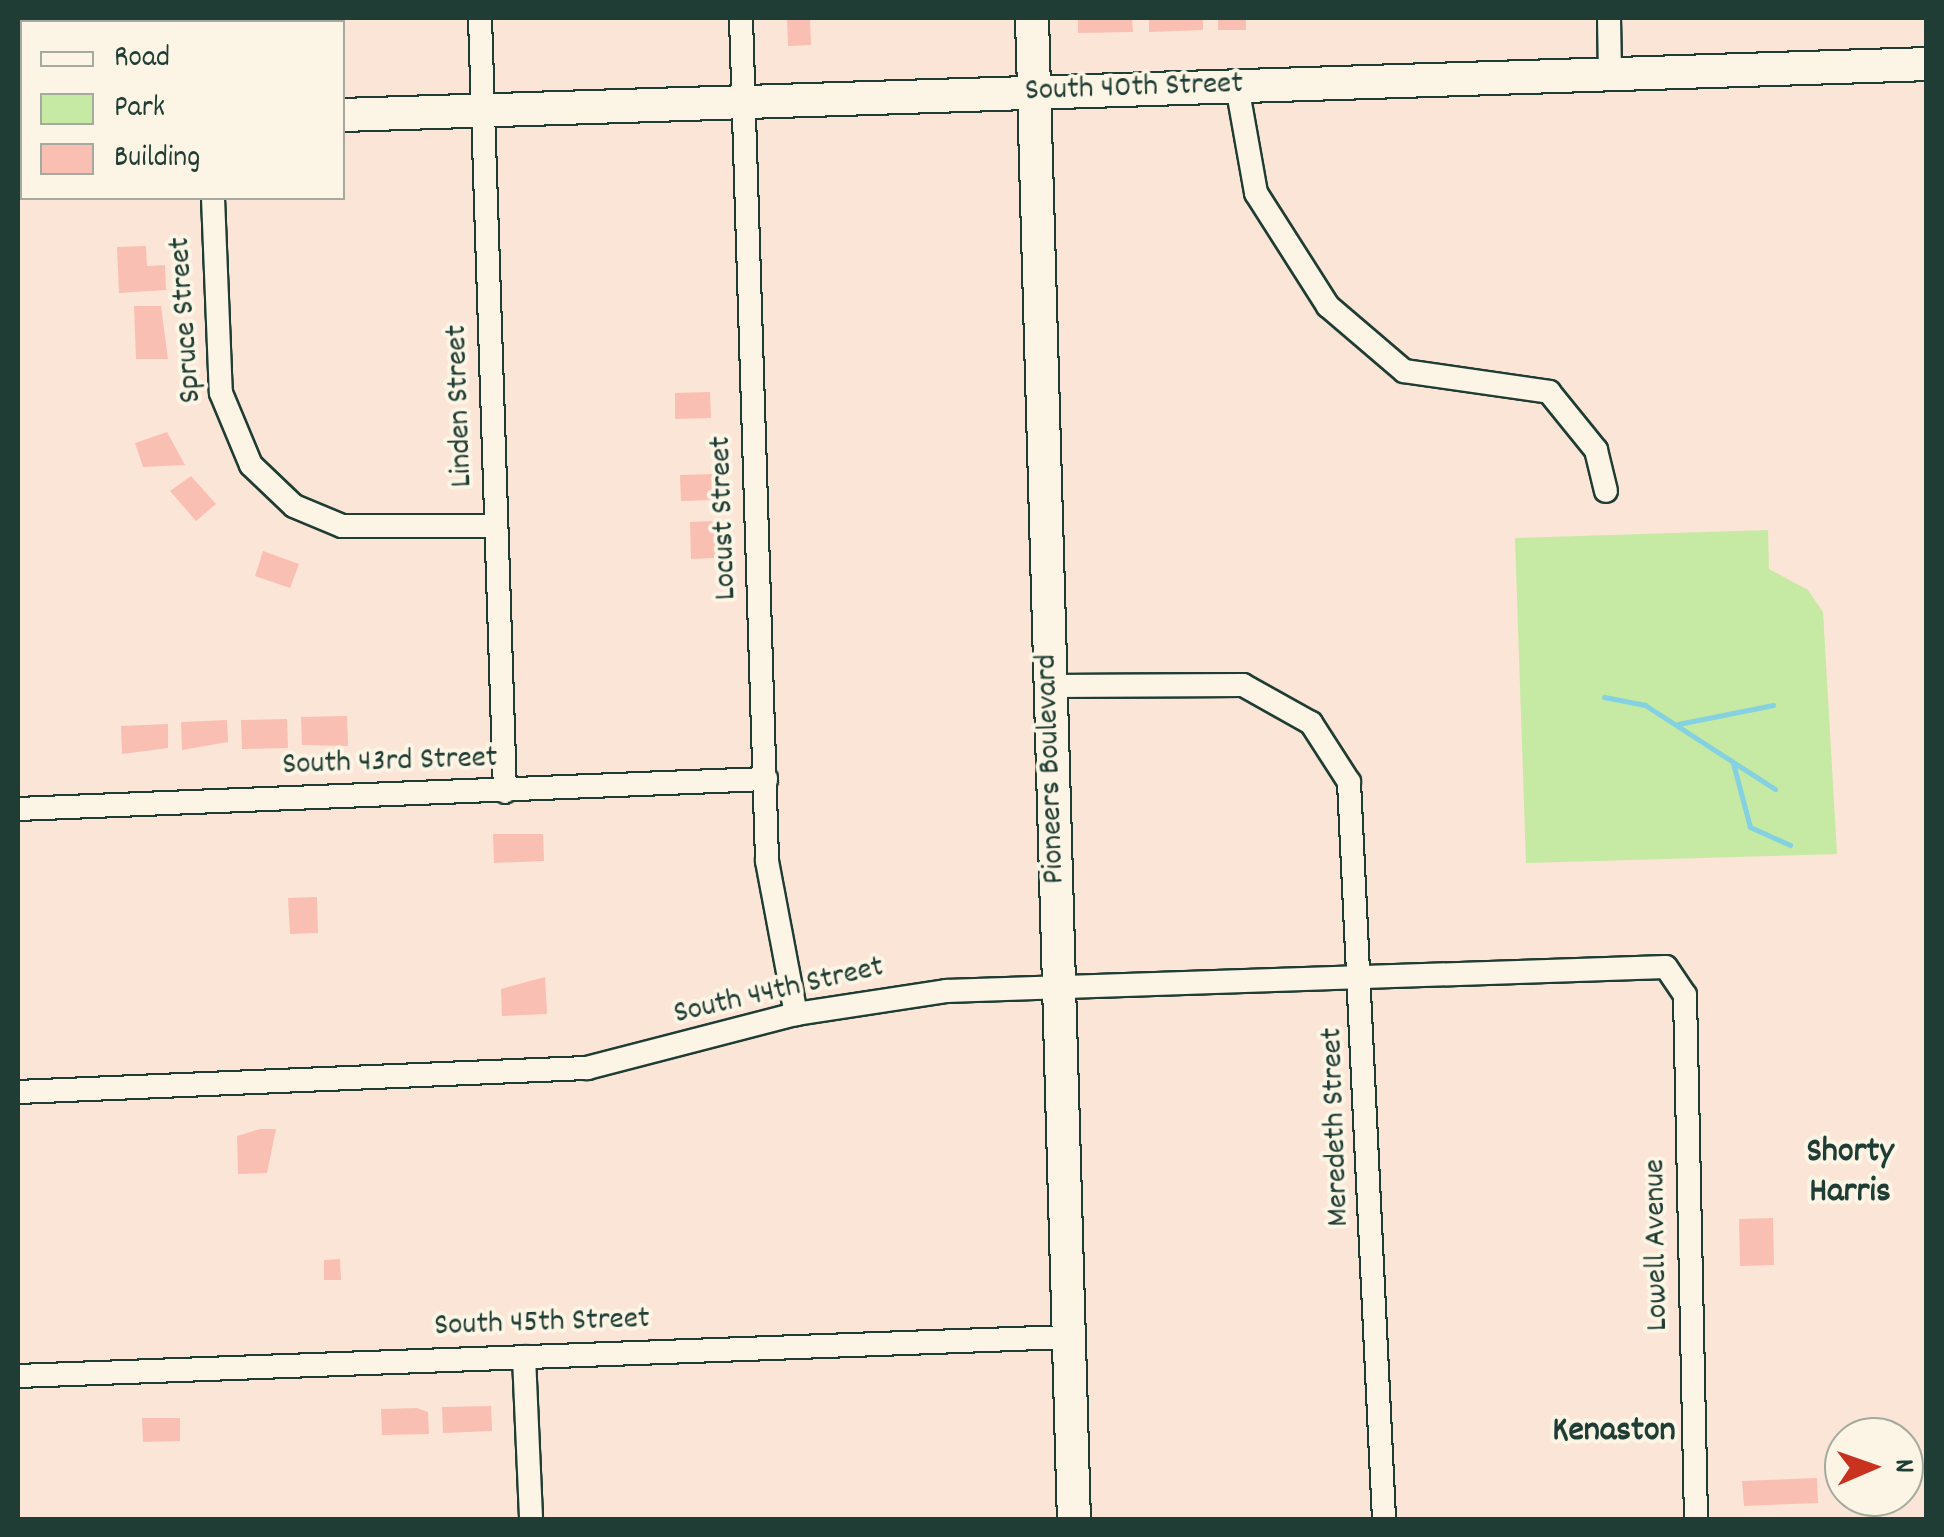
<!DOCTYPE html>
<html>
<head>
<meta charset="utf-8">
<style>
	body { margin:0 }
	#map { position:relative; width:1944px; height:1537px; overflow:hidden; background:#fbe5d6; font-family:Dekko,sans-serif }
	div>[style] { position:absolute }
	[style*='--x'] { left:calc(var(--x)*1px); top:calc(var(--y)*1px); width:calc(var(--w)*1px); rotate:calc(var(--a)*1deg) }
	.green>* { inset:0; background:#c6e9a3 }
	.stream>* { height:5px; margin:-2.5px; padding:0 2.5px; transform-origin:2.5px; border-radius:2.5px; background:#84d1e2 }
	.building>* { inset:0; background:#fabfb3 }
	.roads { filter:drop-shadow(2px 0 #1f3d34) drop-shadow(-2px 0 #1f3d34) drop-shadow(0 2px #1f3d34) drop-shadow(0 -2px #1f3d34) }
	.street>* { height:22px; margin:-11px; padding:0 11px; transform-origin:11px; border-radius:11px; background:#fcf5e5 }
	.secondary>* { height:32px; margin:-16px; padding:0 16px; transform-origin:16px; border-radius:16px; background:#fcf5e5 }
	span { translate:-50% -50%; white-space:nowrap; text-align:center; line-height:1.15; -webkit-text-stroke:8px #fcf5e5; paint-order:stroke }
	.street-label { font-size:32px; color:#1f3d34 }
	.neighbourhood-label { font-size:35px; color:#1f3d34; font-weight:700 }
	.frame { position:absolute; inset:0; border:20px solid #1f3d34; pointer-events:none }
	.legend { position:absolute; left:20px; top:20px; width:325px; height:180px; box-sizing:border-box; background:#fcf5e5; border:2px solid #a4ab9e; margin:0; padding:12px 18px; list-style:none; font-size:30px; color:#1f3d34 }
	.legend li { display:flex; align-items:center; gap:20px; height:50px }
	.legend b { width:50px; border:2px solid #a4ab9e }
	.north { position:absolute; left:1824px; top:1417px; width:100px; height:100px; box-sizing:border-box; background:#fcf5e5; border:2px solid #a4ab9e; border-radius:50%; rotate:88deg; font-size:28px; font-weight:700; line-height:40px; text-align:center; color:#1f3d34 }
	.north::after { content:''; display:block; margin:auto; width:35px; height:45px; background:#c8321e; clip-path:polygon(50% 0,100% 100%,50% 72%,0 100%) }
</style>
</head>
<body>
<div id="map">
	<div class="green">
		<i style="clip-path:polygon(1768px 530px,1769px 569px,1808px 590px,1823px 612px,1837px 854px,1526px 863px,1515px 538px)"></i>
	</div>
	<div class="stream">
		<i style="--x:1604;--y:697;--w:42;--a:11"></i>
		<i style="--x:1645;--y:705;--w:155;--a:32.9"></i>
		<i style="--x:1678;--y:724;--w:97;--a:-11.3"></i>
		<i style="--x:1733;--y:763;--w:66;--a:75.1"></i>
		<i style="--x:1750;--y:827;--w:44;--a:24.2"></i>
	</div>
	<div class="building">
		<i style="clip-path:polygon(787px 18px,810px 18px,811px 45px,788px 46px)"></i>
		<i style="clip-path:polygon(1078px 18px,1132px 18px,1133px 32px,1078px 33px)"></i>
		<i style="clip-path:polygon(1149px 18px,1203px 18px,1203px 30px,1149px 32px)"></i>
		<i style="clip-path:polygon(1218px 18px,1246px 18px,1246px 30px,1218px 30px)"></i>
		<i style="clip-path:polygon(146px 246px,147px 266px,165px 265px,166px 290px,119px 293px,117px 247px)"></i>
		<i style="clip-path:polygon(134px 306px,161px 306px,168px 359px,136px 359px)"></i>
		<i style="clip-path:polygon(710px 392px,711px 418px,675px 419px,675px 393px)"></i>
		<i style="clip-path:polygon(167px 432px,185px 465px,143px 467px,135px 443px)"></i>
		<i style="clip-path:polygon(712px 474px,713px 500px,681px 501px,680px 475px)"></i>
		<i style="clip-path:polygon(191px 476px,216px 504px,196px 521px,170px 491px)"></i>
		<i style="clip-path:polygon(714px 521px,716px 558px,691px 559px,690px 522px)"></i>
		<i style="clip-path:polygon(263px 551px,299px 564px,290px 588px,255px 576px)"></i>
		<i style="clip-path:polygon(347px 716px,348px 746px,302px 745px,301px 717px)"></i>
		<i style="clip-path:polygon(287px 719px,288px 748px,242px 749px,241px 720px)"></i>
		<i style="clip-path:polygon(227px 720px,228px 742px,182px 750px,181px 722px)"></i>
		<i style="clip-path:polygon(168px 724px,168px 748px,122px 754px,121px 726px)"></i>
		<i style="clip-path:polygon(493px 834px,543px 834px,544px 861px,494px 863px)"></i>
		<i style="clip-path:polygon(317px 897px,318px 933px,290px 934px,288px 898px)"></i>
		<i style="clip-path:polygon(545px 977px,547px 1014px,502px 1016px,501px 989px)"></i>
		<i style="clip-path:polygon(260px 1129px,276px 1129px,267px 1173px,238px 1174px,237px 1136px)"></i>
		<i style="clip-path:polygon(1773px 1218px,1774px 1265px,1740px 1266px,1739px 1219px)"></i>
		<i style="clip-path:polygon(340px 1259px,341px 1280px,324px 1280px,324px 1260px)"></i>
		<i style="clip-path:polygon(491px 1406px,492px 1431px,443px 1433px,442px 1407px)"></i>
		<i style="clip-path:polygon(417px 1408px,428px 1412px,429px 1434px,382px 1435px,381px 1409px)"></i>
		<i style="clip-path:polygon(142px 1418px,180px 1418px,180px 1441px,143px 1442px)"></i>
		<i style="clip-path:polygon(1817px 1478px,1818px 1503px,1744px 1506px,1742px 1481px)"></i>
	</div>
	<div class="roads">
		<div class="street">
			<i style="--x:208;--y:18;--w:4;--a:90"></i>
			<i style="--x:480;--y:18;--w:774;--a:88.15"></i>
			<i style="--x:741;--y:18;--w:843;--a:88.23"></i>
			<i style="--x:767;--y:861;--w:156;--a:79.3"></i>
			<i style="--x:1609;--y:18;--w:56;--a:89"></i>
			<i style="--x:1237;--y:86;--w:109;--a:79.9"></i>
			<i style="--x:1256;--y:193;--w:134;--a:57.5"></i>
			<i style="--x:1328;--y:306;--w:100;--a:40.5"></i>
			<i style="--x:1404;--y:371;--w:147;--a:8.2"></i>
			<i style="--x:1549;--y:392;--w:75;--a:51"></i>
			<i style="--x:1596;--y:450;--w:42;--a:76.3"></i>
			<i style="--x:213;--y:198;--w:195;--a:87.7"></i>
			<i style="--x:221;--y:393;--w:78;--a:67.4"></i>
			<i style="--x:251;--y:465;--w:59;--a:43.6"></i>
			<i style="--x:294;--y:506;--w:52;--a:22.6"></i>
			<i style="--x:342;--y:526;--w:154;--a:0"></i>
			<i style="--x:1050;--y:686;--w:193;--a:-0.3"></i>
			<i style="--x:1243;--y:685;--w:78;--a:29.2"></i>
			<i style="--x:1311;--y:723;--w:70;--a:57.2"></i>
			<i style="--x:1349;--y:782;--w:739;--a:87.28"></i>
			<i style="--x:18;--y:809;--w:749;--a:-2.3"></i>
			<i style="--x:18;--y:1092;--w:570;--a:-2.42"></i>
			<i style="--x:587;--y:1068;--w:216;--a:-14.5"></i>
			<i style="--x:796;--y:1014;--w:152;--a:-8.7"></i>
			<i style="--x:946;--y:991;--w:720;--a:-1.91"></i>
			<i style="--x:1666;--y:967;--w:34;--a:56"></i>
			<i style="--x:1685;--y:995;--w:525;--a:88.8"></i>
			<i style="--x:524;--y:1357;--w:163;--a:87.5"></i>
			<i style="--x:18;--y:1376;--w:1052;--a:-2.13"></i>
		</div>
		<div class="secondary">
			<i style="--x:1032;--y:18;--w:1503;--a:88.4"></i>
			<i style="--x:342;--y:115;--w:1585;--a:-1.84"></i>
			<i style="--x:18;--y:129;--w:4;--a:-14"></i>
		</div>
	</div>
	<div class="street-label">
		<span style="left:1134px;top:89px;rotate:-2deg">South 40th Street</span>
		<span style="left:187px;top:320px;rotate:-94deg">Spruce Street</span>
		<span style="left:461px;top:406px;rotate:-92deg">Linden Street</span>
		<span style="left:725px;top:518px;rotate:-92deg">Locust Street</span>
		<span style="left:390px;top:763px;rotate:-2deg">South 43rd Street</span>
		<span style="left:1052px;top:769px;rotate:-92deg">Pioneers Boulevard</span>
		<span style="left:779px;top:992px;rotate:-13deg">South 44th Street</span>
		<span style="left:1337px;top:1127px;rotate:-92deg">Meredeth Street</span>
		<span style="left:1658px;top:1245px;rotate:-91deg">Lowell Avenue</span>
		<span style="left:542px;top:1324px;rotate:-2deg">South 45th Street</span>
	</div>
	<div class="neighbourhood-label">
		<span style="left:1850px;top:1173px">Shorty<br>Harris</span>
		<span style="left:1614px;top:1432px">Kenaston</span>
	</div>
	<div class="frame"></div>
	<ul class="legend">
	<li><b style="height:12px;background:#fcf5e5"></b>Road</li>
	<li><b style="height:28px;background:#c6e9a3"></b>Park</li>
	<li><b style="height:28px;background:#fabfb3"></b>Building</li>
	</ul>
	<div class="north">N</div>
</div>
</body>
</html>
